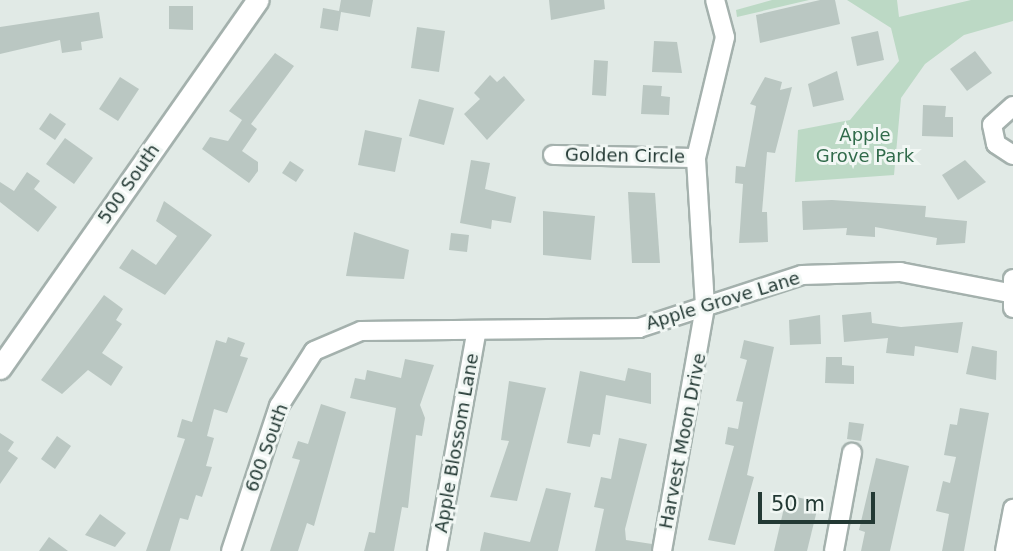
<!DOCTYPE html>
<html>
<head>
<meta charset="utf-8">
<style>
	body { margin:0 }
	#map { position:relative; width:1013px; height:551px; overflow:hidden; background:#e1eae6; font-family:"DejaVu Sans",sans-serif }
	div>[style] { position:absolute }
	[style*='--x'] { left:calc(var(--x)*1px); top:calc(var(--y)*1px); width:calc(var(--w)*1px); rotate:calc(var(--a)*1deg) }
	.green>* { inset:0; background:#bcd9c5 }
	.building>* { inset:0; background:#bac7c2 }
	.roads { filter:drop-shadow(2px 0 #a4b1ad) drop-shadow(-2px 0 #a4b1ad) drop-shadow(0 2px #a4b1ad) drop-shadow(0 -2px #a4b1ad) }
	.minor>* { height:18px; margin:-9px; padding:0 9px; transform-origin:9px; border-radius:9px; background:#fff }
	.tertiary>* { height:21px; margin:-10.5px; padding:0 10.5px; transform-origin:10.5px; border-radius:10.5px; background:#fff }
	span { translate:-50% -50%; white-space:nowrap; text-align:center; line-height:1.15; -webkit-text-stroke:6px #f1f7f4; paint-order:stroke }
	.park-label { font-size:18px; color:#316b4b }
	.street-label { font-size:18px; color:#233934 }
	.scale { position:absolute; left:758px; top:492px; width:117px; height:32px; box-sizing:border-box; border:4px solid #233934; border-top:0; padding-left:9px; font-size:21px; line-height:24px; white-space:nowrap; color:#233934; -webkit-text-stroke:5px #f1f7f4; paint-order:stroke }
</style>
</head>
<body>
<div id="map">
	<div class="green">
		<i style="clip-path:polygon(772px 0,809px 0,737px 17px,736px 10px)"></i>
		<i style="clip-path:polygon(847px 0,897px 0,899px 17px,971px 0,1013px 0,1013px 21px,964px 35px,925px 64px,901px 98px,894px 175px,795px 182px,798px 130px,850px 120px,899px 61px,891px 28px)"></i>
	</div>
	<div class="building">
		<i style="clip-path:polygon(341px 0,373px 0,370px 17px,341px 12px,338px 31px,320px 28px,323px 8px,339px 11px)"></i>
		<i style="clip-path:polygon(549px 0,604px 0,605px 9px,551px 20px)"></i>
		<i style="clip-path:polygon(820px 0,835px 0,840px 24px,760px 43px,756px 15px)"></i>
		<i style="clip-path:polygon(169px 6px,193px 6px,193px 30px,169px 29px)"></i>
		<i style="clip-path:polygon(99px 12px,103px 38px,81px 42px,82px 50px,62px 53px,60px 40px,0 54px,0 27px)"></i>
		<i style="clip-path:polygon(417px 27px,445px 31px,439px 72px,411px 68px)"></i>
		<i style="clip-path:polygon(878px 31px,884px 60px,857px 66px,851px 37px)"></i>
		<i style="clip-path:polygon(654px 41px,677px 42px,682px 73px,652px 72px)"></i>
		<i style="clip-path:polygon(975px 51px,992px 73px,967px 91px,950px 69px)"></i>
		<i style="clip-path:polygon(275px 53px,294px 66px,251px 124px,257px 129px,242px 151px,258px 162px,258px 171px,249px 183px,202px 149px,210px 137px,228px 141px,242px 120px,229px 111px)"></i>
		<i style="clip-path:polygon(594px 60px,608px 61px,606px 96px,592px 95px)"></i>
		<i style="clip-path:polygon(837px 71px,844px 100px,813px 107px,808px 84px)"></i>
		<i style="clip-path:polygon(490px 75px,497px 82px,504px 76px,525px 100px,487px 140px,464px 114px,480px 99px,474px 93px)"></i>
		<i style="clip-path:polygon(120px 77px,139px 89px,118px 121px,99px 109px)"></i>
		<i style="clip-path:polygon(765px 77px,782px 82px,780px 90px,792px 87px,775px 153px,767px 152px,762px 212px,767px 212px,768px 242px,739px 243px,743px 184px,735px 183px,736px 166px,745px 167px,756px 106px,750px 104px)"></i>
		<i style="clip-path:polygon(643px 85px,662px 86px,661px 96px,670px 97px,669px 115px,641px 114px)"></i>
		<i style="clip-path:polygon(419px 99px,454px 108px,444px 145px,409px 136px)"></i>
		<i style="clip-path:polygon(923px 105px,946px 106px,945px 117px,953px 117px,953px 137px,922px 136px)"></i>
		<i style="clip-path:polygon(50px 113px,66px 124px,55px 140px,39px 129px)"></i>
		<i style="clip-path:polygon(365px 130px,402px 138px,395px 172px,358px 165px)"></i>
		<i style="clip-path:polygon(65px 138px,93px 158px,74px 184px,46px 164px)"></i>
		<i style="clip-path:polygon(471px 160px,490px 163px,485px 189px,516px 197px,511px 223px,492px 220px,491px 229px,460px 223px)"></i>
		<i style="clip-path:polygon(965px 160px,986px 182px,958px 200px,942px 175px)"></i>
		<i style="clip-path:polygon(290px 161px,304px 170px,296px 182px,282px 173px)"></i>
		<i style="clip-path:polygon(27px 172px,40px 181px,34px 189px,57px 207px,38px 232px,0 202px,0 182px,14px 191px)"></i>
		<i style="clip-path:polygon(628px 192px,655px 193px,660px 263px,632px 263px)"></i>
		<i style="clip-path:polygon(832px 200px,926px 206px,925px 217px,967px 221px,965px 243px,936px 245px,937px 238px,875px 227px,875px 237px,846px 235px,847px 228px,803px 230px,802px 201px)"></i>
		<i style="clip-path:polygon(164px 201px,212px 235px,165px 295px,119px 268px,132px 249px,156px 265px,177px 236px,156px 221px)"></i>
		<i style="clip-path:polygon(543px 211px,595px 216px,591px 260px,543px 255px)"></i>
		<i style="clip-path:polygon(354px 232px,409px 250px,404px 279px,346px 276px)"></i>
		<i style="clip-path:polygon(451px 233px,469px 235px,467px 252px,449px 250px)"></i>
		<i style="clip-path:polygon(104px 295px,123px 309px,116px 320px,122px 324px,102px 353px,123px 367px,111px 386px,88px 370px,62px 394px,41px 380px)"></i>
		<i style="clip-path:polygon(871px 312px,872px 323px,901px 327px,963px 322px,958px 353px,915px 346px,914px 356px,886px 353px,888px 338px,844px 342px,842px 315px)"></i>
		<i style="clip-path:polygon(820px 315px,821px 344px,790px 345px,789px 320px)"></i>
		<i style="clip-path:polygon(228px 337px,245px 343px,240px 356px,248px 358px,227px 413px,214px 409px,207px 436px,214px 438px,206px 466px,212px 467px,202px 497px,196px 495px,188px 520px,180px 518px,170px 551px,146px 551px,185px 439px,177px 437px,182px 419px,192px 422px,216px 340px,226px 343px)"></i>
		<i style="clip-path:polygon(744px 340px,774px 347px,747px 475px,754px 477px,735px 545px,708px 540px,734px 446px,725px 444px,728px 427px,738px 429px,743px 402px,736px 401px,747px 360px,740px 358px)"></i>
		<i style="clip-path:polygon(972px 346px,997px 351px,996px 380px,966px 374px)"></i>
		<i style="clip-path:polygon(826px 357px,842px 357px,842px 365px,854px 366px,854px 384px,825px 383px)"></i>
		<i style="clip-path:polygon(405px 359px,434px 365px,420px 405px,425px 418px,422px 436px,416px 435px,408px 508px,402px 507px,394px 551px,364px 551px,369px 532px,375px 533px,396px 408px,350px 398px,355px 378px,365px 380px,367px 370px,401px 378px)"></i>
		<i style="clip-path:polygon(628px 368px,651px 373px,651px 404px,606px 395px,600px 435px,593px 434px,590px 447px,567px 443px,580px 371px,625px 381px)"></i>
		<i style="clip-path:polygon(509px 381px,546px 388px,517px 501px,490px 497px,509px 441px,501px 440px)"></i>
		<i style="clip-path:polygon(321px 404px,346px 412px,314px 526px,307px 523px,298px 551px,270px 551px,300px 460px,292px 458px,298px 441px,308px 444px)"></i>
		<i style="clip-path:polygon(960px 408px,989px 413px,964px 551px,942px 551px,949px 514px,936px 511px,943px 481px,950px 483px,956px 457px,944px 455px,950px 424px,957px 425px)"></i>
		<i style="clip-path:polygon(849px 422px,864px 424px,861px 441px,847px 439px)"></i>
		<i style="clip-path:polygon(0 433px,14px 442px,8px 451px,18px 458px,0 484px)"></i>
		<i style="clip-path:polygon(57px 436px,71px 446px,55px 469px,41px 459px)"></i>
		<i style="clip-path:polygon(619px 438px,647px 444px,625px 529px,626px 540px,652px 544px,651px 551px,595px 551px,604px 509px,594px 507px,601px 477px,611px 479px)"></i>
		<i style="clip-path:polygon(876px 458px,909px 466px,890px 551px,861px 551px,865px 532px,859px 530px)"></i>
		<i style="clip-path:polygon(546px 488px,571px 493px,558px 551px,480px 551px,484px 532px,530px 542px)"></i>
		<i style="clip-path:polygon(787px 495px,819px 502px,807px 551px,774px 551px)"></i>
		<i style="clip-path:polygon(100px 514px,126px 533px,115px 547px,85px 535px)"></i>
		<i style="clip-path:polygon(49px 537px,68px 551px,39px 551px)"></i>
	</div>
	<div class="roads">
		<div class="minor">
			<i style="--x:1013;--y:106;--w:28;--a:138"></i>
			<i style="--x:992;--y:125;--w:19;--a:78"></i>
			<i style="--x:996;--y:144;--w:20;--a:33"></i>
			<i style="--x:553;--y:155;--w:143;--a:1.2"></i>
			<i style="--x:1013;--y:279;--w:29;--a:90"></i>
			<i style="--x:231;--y:551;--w:153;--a:-71.7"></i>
			<i style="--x:279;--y:406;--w:65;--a:-57.5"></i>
			<i style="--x:314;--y:351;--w:51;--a:-23.1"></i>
			<i style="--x:361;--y:331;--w:278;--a:-0.6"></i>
			<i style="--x:639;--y:328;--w:171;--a:-18"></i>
			<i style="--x:802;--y:275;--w:98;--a:-1.8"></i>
			<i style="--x:900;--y:272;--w:111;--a:10.9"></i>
			<i style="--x:437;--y:551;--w:220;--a:-79.8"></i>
			<i style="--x:662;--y:551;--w:249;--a:-80"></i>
			<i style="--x:705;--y:306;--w:148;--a:-93.5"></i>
			<i style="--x:696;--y:158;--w:124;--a:-76.5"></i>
			<i style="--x:725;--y:37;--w:38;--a:-105"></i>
			<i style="--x:834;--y:551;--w:100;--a:-79.6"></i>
			<i style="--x:1005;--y:551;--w:43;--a:-79.2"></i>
		</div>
		<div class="tertiary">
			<i style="--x:0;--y:368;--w:449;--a:-55"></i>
		</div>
	</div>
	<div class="park-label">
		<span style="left:865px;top:146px">Apple<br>Grove Park</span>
	</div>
	<div class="street-label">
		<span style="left:625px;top:156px;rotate:1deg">Golden Circle</span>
		<span style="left:129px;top:184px;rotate:-55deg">500 South</span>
		<span style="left:723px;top:301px;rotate:-17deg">Apple Grove Lane</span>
		<span style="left:683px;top:441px;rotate:-79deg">Harvest Moon Drive</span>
		<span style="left:457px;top:443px;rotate:-80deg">Apple Blossom Lane</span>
		<span style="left:267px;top:448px;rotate:-70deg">600 South</span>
	</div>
	<div class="scale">50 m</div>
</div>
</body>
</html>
